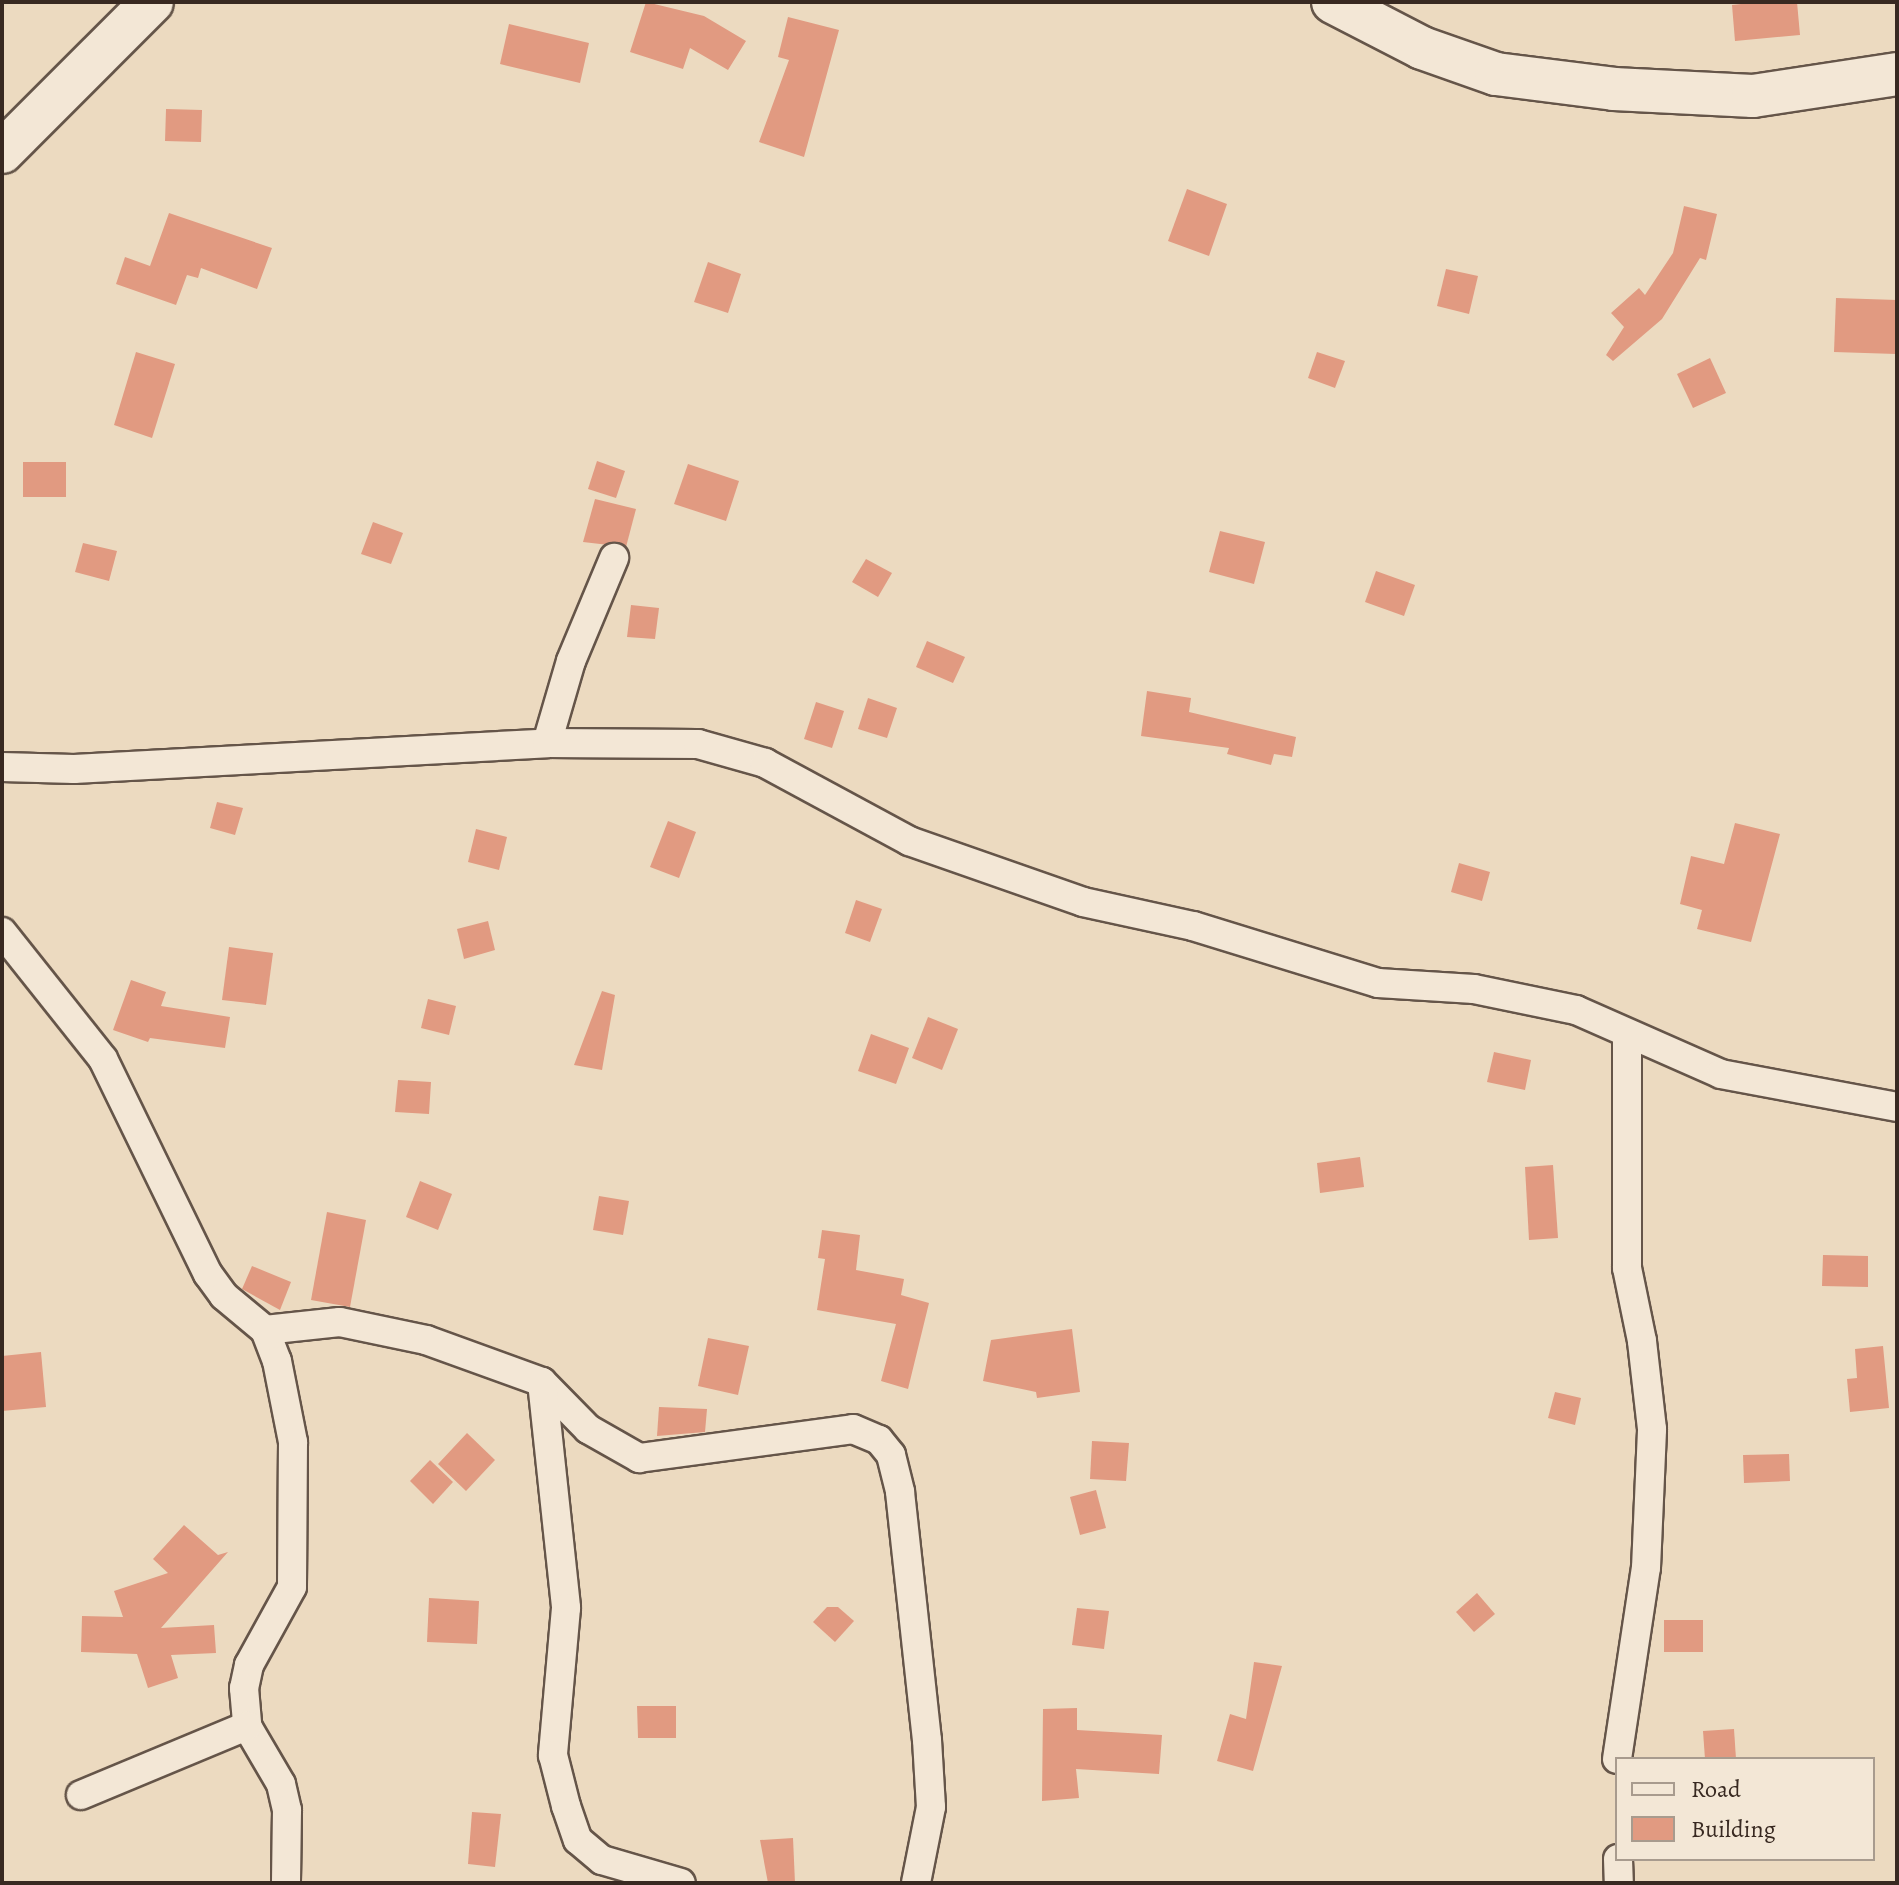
<!DOCTYPE html>
<html>
<head>
<meta charset="utf-8">
<style>
	body { margin:0 }
	#map { position:relative; width:1899px; height:1885px; overflow:hidden; background:#ecdac0; font-family:Alegreya,serif }
	div>[style] { position:absolute }
	[style*='--x'] { left:calc(var(--x)*1px); top:calc(var(--y)*1px); width:calc(var(--w)*1px); rotate:calc(var(--a)*1deg) }
	.building>* { inset:0; background:#e19a81 }
	.roads { filter:drop-shadow(2px 0 #655549) drop-shadow(-2px 0 #655549) drop-shadow(0 2px #655549) drop-shadow(0 -2px #655549) }
	.street>* { height:28px; margin:-14px; padding:0 14px; transform-origin:14px; border-radius:14px; background:#f3e7d6 }
	.secondary>* { height:42px; margin:-21px; padding:0 21px; transform-origin:21px; border-radius:21px; background:#f3e7d6 }
	span { translate:-50% -50%; white-space:nowrap; text-align:center; line-height:1.15; -webkit-text-stroke:6px #f3e7d6; paint-order:stroke }
	.frame { position:absolute; inset:0; border:4px solid #382921; pointer-events:none }
	.legend { position:absolute; left:1615px; top:1757px; width:260px; height:104px; box-sizing:border-box; background:#f3e7d6; border:2px solid #a89b8e; margin:0; padding:10px 14px; list-style:none; font-size:24px; color:#382921 }
	.legend li { display:flex; align-items:center; gap:16px; height:40px }
	.legend b { width:40px; border:2px solid #a89b8e }
</style>
</head>
<body>
<div id="map">
	<div class="building">
		<i style="clip-path:polygon(646px 2px,704px 16px,746px 41px,728px 70px,690px 48px,683px 69px,630px 52px)"></i>
		<i style="clip-path:polygon(1759px 2px,1797px 2px,1800px 35px,1735px 41px,1732px 5px)"></i>
		<i style="clip-path:polygon(788px 17px,839px 30px,804px 157px,759px 142px,789px 60px,778px 57px)"></i>
		<i style="clip-path:polygon(509px 24px,589px 43px,580px 83px,500px 64px)"></i>
		<i style="clip-path:polygon(166px 109px,202px 110px,201px 142px,165px 141px)"></i>
		<i style="clip-path:polygon(1187px 189px,1227px 204px,1209px 256px,1168px 241px)"></i>
		<i style="clip-path:polygon(1684px 206px,1717px 214px,1706px 260px,1700px 258px,1662px 319px,1613px 361px,1606px 355px,1624px 327px,1611px 313px,1639px 288px,1645px 295px,1673px 253px)"></i>
		<i style="clip-path:polygon(169px 213px,272px 248px,257px 289px,201px 268px,198px 278px,187px 275px,176px 305px,116px 284px,125px 257px,150px 266px)"></i>
		<i style="clip-path:polygon(708px 262px,741px 274px,728px 313px,694px 302px)"></i>
		<i style="clip-path:polygon(1446px 269px,1478px 276px,1469px 314px,1437px 306px)"></i>
		<i style="clip-path:polygon(1836px 298px,1897px 300px,1896px 354px,1834px 352px)"></i>
		<i style="clip-path:polygon(136px 352px,175px 364px,152px 438px,114px 425px)"></i>
		<i style="clip-path:polygon(1317px 352px,1345px 361px,1335px 388px,1308px 378px)"></i>
		<i style="clip-path:polygon(1710px 358px,1726px 393px,1693px 408px,1677px 374px)"></i>
		<i style="clip-path:polygon(597px 461px,625px 471px,616px 498px,588px 489px)"></i>
		<i style="clip-path:polygon(23px 462px,66px 462px,66px 497px,23px 497px)"></i>
		<i style="clip-path:polygon(688px 464px,739px 481px,726px 521px,674px 504px)"></i>
		<i style="clip-path:polygon(595px 499px,636px 509px,626px 547px,583px 542px)"></i>
		<i style="clip-path:polygon(373px 522px,403px 533px,391px 564px,361px 554px)"></i>
		<i style="clip-path:polygon(1220px 531px,1265px 542px,1254px 584px,1209px 572px)"></i>
		<i style="clip-path:polygon(83px 543px,117px 551px,109px 581px,75px 572px)"></i>
		<i style="clip-path:polygon(866px 559px,892px 573px,878px 597px,852px 582px)"></i>
		<i style="clip-path:polygon(1376px 571px,1415px 585px,1404px 616px,1365px 602px)"></i>
		<i style="clip-path:polygon(631px 605px,659px 608px,655px 639px,627px 637px)"></i>
		<i style="clip-path:polygon(927px 641px,965px 657px,953px 683px,916px 667px)"></i>
		<i style="clip-path:polygon(1147px 691px,1191px 698px,1189px 712px,1296px 737px,1292px 757px,1274px 754px,1271px 765px,1227px 754px,1229px 748px,1141px 736px)"></i>
		<i style="clip-path:polygon(868px 698px,897px 708px,887px 738px,858px 729px)"></i>
		<i style="clip-path:polygon(816px 702px,844px 711px,832px 748px,804px 739px)"></i>
		<i style="clip-path:polygon(217px 802px,243px 808px,235px 835px,210px 828px)"></i>
		<i style="clip-path:polygon(668px 821px,696px 832px,679px 878px,650px 867px)"></i>
		<i style="clip-path:polygon(1735px 823px,1780px 834px,1751px 942px,1697px 929px,1702px 910px,1680px 904px,1691px 856px,1724px 864px)"></i>
		<i style="clip-path:polygon(476px 829px,507px 837px,499px 870px,468px 862px)"></i>
		<i style="clip-path:polygon(1459px 863px,1490px 872px,1482px 901px,1451px 892px)"></i>
		<i style="clip-path:polygon(856px 900px,882px 909px,870px 942px,845px 933px)"></i>
		<i style="clip-path:polygon(488px 921px,495px 950px,464px 959px,457px 929px)"></i>
		<i style="clip-path:polygon(229px 947px,273px 953px,266px 1005px,222px 1000px)"></i>
		<i style="clip-path:polygon(131px 980px,166px 992px,161px 1006px,230px 1017px,225px 1048px,150px 1038px,148px 1042px,113px 1030px)"></i>
		<i style="clip-path:polygon(602px 991px,615px 995px,602px 1070px,574px 1065px)"></i>
		<i style="clip-path:polygon(428px 999px,456px 1006px,449px 1035px,421px 1028px)"></i>
		<i style="clip-path:polygon(928px 1017px,958px 1029px,942px 1070px,912px 1058px)"></i>
		<i style="clip-path:polygon(871px 1034px,909px 1048px,896px 1084px,858px 1071px)"></i>
		<i style="clip-path:polygon(1494px 1052px,1531px 1060px,1525px 1090px,1487px 1082px)"></i>
		<i style="clip-path:polygon(398px 1080px,431px 1082px,429px 1114px,395px 1112px)"></i>
		<i style="clip-path:polygon(1360px 1157px,1364px 1187px,1320px 1193px,1317px 1163px)"></i>
		<i style="clip-path:polygon(1553px 1165px,1558px 1238px,1529px 1240px,1525px 1167px)"></i>
		<i style="clip-path:polygon(420px 1181px,452px 1194px,438px 1230px,406px 1217px)"></i>
		<i style="clip-path:polygon(599px 1196px,629px 1201px,623px 1235px,593px 1230px)"></i>
		<i style="clip-path:polygon(327px 1212px,366px 1220px,350px 1307px,311px 1300px)"></i>
		<i style="clip-path:polygon(822px 1230px,860px 1235px,856px 1270px,904px 1279px,901px 1295px,929px 1303px,908px 1389px,881px 1381px,896px 1324px,817px 1310px,825px 1259px,818px 1258px)"></i>
		<i style="clip-path:polygon(1823px 1255px,1868px 1256px,1868px 1287px,1822px 1286px)"></i>
		<i style="clip-path:polygon(252px 1266px,291px 1282px,280px 1310px,242px 1289px)"></i>
		<i style="clip-path:polygon(1072px 1329px,1080px 1392px,1037px 1398px,1036px 1392px,983px 1381px,991px 1340px)"></i>
		<i style="clip-path:polygon(708px 1338px,749px 1346px,738px 1395px,698px 1386px)"></i>
		<i style="clip-path:polygon(1883px 1346px,1889px 1408px,1850px 1412px,1847px 1379px,1857px 1378px,1855px 1349px)"></i>
		<i style="clip-path:polygon(41px 1352px,46px 1407px,2px 1411px,2px 1356px)"></i>
		<i style="clip-path:polygon(1555px 1392px,1581px 1398px,1575px 1425px,1548px 1418px)"></i>
		<i style="clip-path:polygon(659px 1407px,707px 1409px,705px 1432px,657px 1436px)"></i>
		<i style="clip-path:polygon(467px 1433px,495px 1460px,466px 1491px,438px 1464px)"></i>
		<i style="clip-path:polygon(1092px 1441px,1129px 1443px,1126px 1481px,1090px 1479px)"></i>
		<i style="clip-path:polygon(1789px 1454px,1790px 1481px,1744px 1483px,1743px 1455px)"></i>
		<i style="clip-path:polygon(430px 1460px,453px 1482px,433px 1504px,410px 1481px)"></i>
		<i style="clip-path:polygon(1096px 1490px,1106px 1528px,1080px 1535px,1070px 1497px)"></i>
		<i style="clip-path:polygon(184px 1525px,218px 1555px,228px 1552px,161px 1628px,214px 1625px,216px 1653px,171px 1655px,178px 1678px,148px 1688px,137px 1654px,81px 1652px,82px 1616px,123px 1617px,114px 1591px,168px 1573px,153px 1559px)"></i>
		<i style="clip-path:polygon(1477px 1593px,1495px 1614px,1474px 1632px,1456px 1612px)"></i>
		<i style="clip-path:polygon(429px 1598px,479px 1601px,477px 1644px,427px 1642px)"></i>
		<i style="clip-path:polygon(827px 1607px,838px 1607px,854px 1621px,835px 1642px,813px 1622px)"></i>
		<i style="clip-path:polygon(1077px 1608px,1109px 1611px,1104px 1649px,1072px 1645px)"></i>
		<i style="clip-path:polygon(1664px 1620px,1703px 1620px,1703px 1652px,1664px 1652px)"></i>
		<i style="clip-path:polygon(1254px 1662px,1282px 1666px,1253px 1771px,1217px 1761px,1230px 1714px,1246px 1719px)"></i>
		<i style="clip-path:polygon(637px 1706px,676px 1706px,676px 1738px,638px 1738px)"></i>
		<i style="clip-path:polygon(1077px 1708px,1077px 1730px,1162px 1735px,1159px 1774px,1076px 1769px,1079px 1798px,1042px 1801px,1043px 1709px)"></i>
		<i style="clip-path:polygon(1734px 1729px,1736px 1759px,1705px 1759px,1703px 1731px)"></i>
		<i style="clip-path:polygon(472px 1812px,501px 1814px,495px 1867px,468px 1864px)"></i>
		<i style="clip-path:polygon(793px 1838px,795px 1883px,768px 1883px,760px 1840px)"></i>
	</div>
	<div class="roads">
		<div class="street">
			<i style="--x:547;--y:743;--w:85;--a:-73.7"></i>
			<i style="--x:571;--y:661;--w:112;--a:-67.3"></i>
			<i style="--x:2;--y:767;--w:72;--a:1.6"></i>
			<i style="--x:74;--y:769;--w:474;--a:-3.1"></i>
			<i style="--x:547;--y:743;--w:151;--a:0.4"></i>
			<i style="--x:698;--y:744;--w:70;--a:15.8"></i>
			<i style="--x:765;--y:763;--w:164;--a:28.4"></i>
			<i style="--x:909;--y:841;--w:184;--a:19.3"></i>
			<i style="--x:1083;--y:902;--w:113;--a:12.3"></i>
			<i style="--x:1193;--y:926;--w:194;--a:17.1"></i>
			<i style="--x:1378;--y:983;--w:96;--a:3.6"></i>
			<i style="--x:1474;--y:989;--w:104;--a:11.6"></i>
			<i style="--x:1576;--y:1010;--w:158;--a:23.8"></i>
			<i style="--x:1721;--y:1074;--w:179;--a:10.6"></i>
			<i style="--x:2;--y:932;--w:162;--a:51.5"></i>
			<i style="--x:103;--y:1059;--w:239;--a:64"></i>
			<i style="--x:208;--y:1274;--w:27;--a:54"></i>
			<i style="--x:224;--y:1296;--w:53;--a:39.7"></i>
			<i style="--x:265;--y:1330;--w:33;--a:69"></i>
			<i style="--x:277;--y:1361;--w:83;--a:78.8"></i>
			<i style="--x:293;--y:1442;--w:145;--a:90.4"></i>
			<i style="--x:292;--y:1587;--w:89;--a:118.9"></i>
			<i style="--x:249;--y:1665;--w:24;--a:102"></i>
			<i style="--x:244;--y:1688;--w:38;--a:85"></i>
			<i style="--x:247;--y:1726;--w:67;--a:59.6"></i>
			<i style="--x:281;--y:1784;--w:27;--a:77"></i>
			<i style="--x:287;--y:1810;--w:73;--a:90.8"></i>
			<i style="--x:265;--y:1330;--w:75;--a:-6.1"></i>
			<i style="--x:340;--y:1322;--w:88;--a:11.8"></i>
			<i style="--x:426;--y:1340;--w:123;--a:19.9"></i>
			<i style="--x:542;--y:1382;--w:66;--a:45.6"></i>
			<i style="--x:588;--y:1429;--w:59;--a:29.6"></i>
			<i style="--x:639;--y:1458;--w:216;--a:-7.7"></i>
			<i style="--x:853;--y:1429;--w:28;--a:23"></i>
			<i style="--x:879;--y:1440;--w:19;--a:51"></i>
			<i style="--x:891;--y:1455;--w:38;--a:76"></i>
			<i style="--x:900;--y:1492;--w:249;--a:83.8"></i>
			<i style="--x:927;--y:1740;--w:67;--a:86.6"></i>
			<i style="--x:931;--y:1807;--w:77;--a:101.2"></i>
			<i style="--x:542;--y:1382;--w:227;--a:83.9"></i>
			<i style="--x:566;--y:1608;--w:148;--a:95.1"></i>
			<i style="--x:553;--y:1755;--w:53;--a:75.7"></i>
			<i style="--x:566;--y:1806;--w:36;--a:71"></i>
			<i style="--x:578;--y:1840;--w:31;--a:40"></i>
			<i style="--x:602;--y:1860;--w:82;--a:16.2"></i>
			<i style="--x:1617;--y:1759;--w:193;--a:-81.4"></i>
			<i style="--x:1646;--y:1568;--w:139;--a:-87.5"></i>
			<i style="--x:1652;--y:1429;--w:89;--a:-96.5"></i>
			<i style="--x:1642;--y:1341;--w:75;--a:-101.6"></i>
			<i style="--x:1627;--y:1268;--w:232;--a:-90"></i>
			<i style="--x:81;--y:1795;--w:180;--a:-22.6"></i>
			<i style="--x:1618;--y:1859;--w:24;--a:88"></i>
		</div>
		<div class="secondary">
			<i style="--x:1333;--y:2;--w:100;--a:27.3"></i>
			<i style="--x:1422;--y:48;--w:78;--a:19.4"></i>
			<i style="--x:1496;--y:74;--w:119;--a:7.2"></i>
			<i style="--x:1614;--y:89;--w:139;--a:2.9"></i>
			<i style="--x:1753;--y:96;--w:146;--a:-8.7"></i>
			<i style="--x:2;--y:152;--w:212;--a:-45"></i>
		</div>
	</div>
	<div class="frame"></div>
	<ul class="legend">
	<li><b style="height:10px;background:#f3e7d6"></b>Road</li>
	<li><b style="height:22px;background:#e19a81"></b>Building</li>
	</ul>
</div>
</body>
</html>
